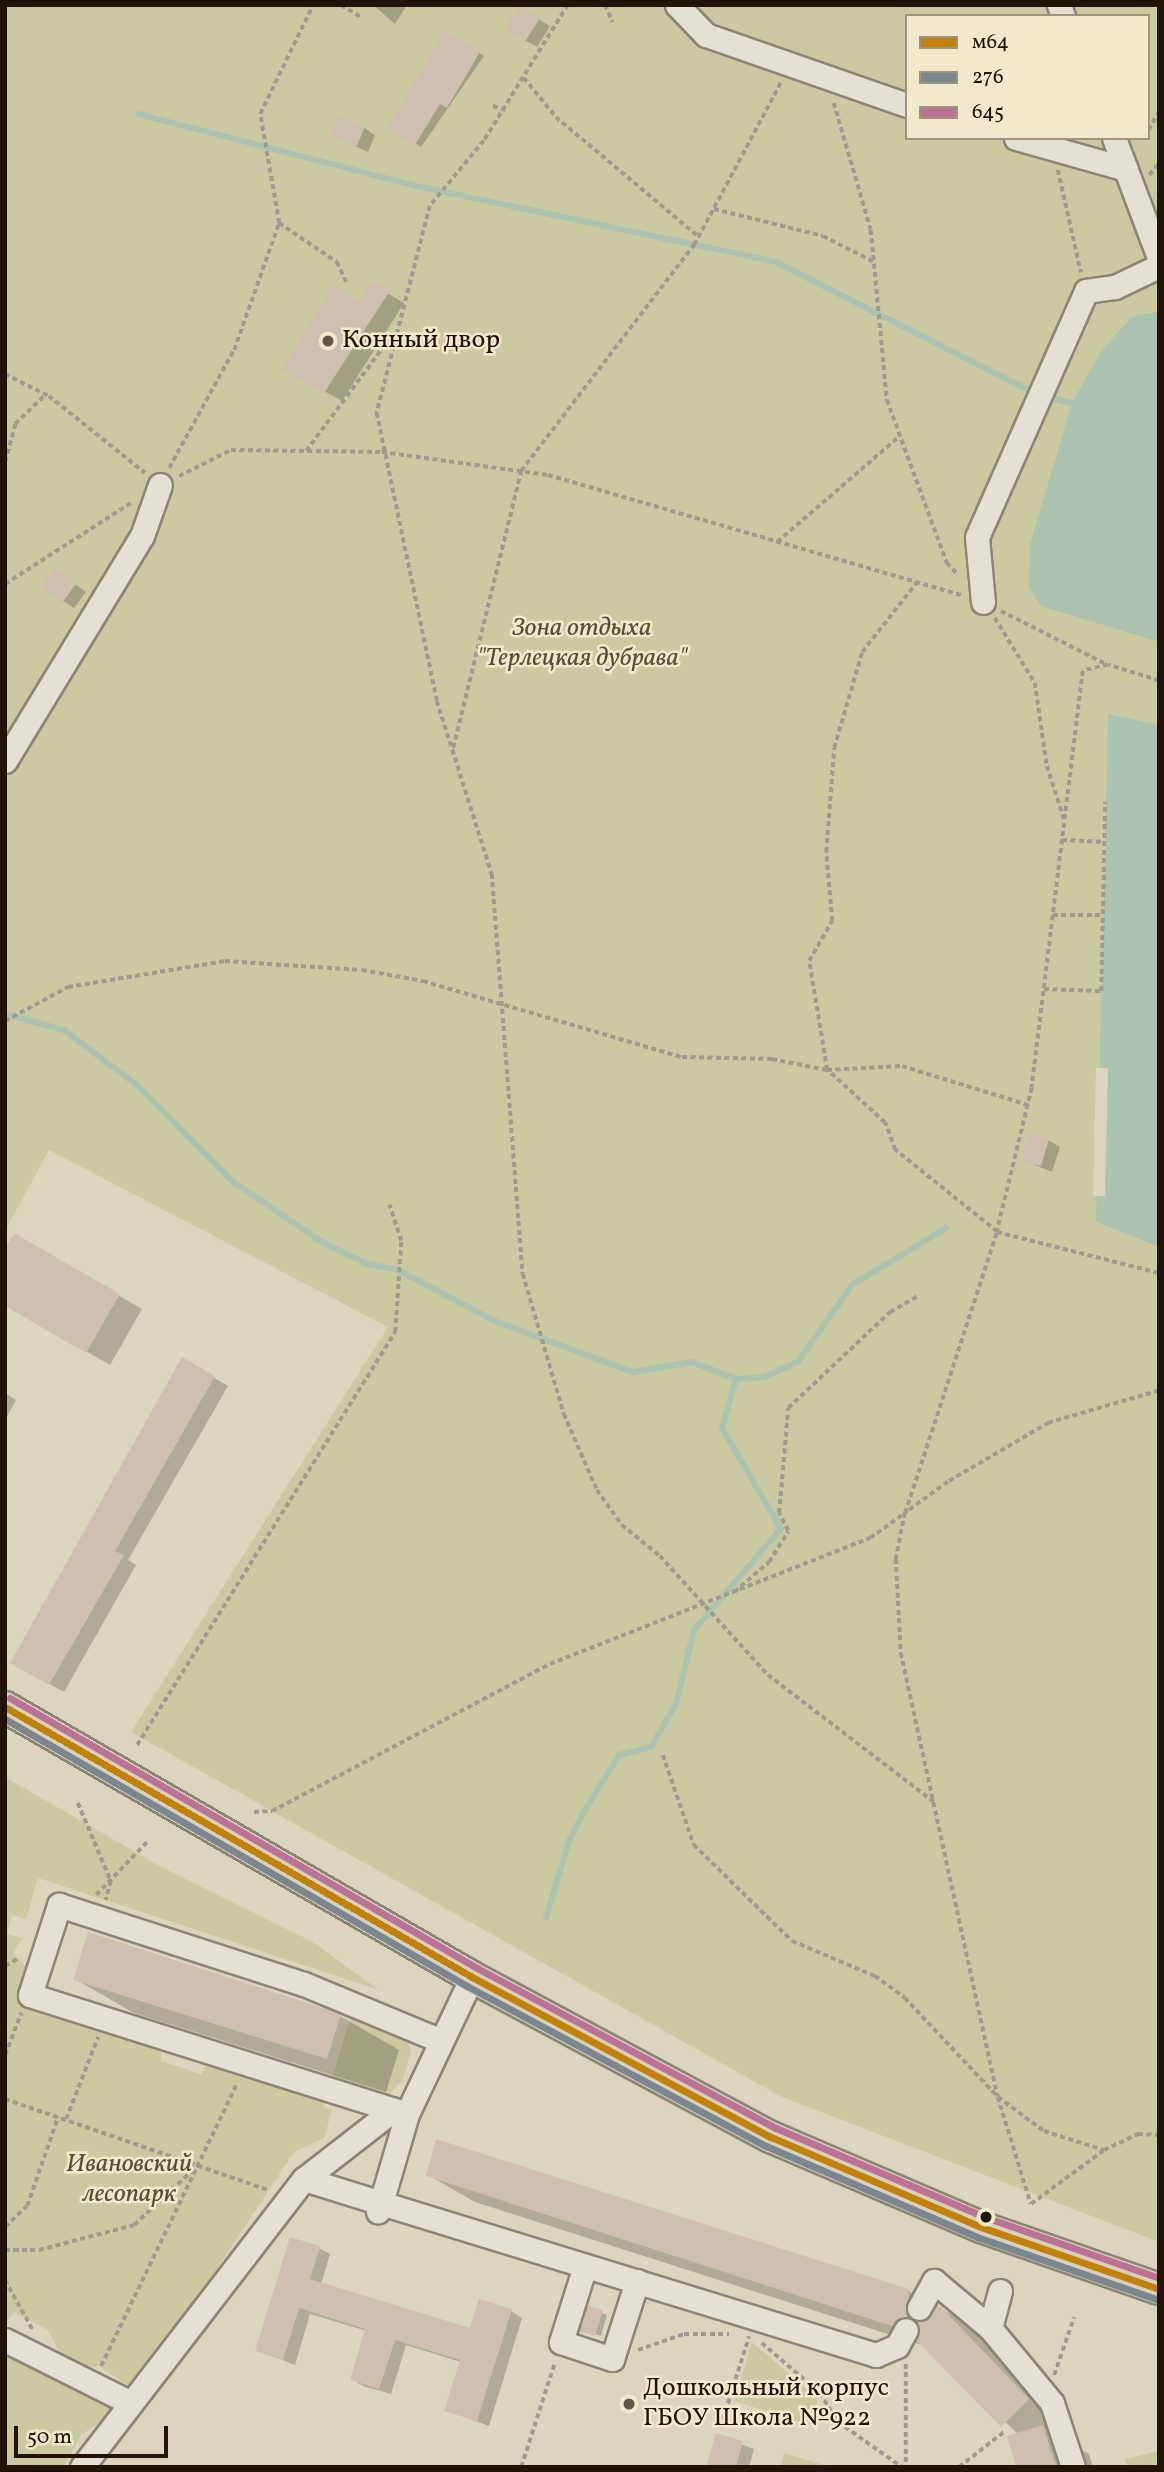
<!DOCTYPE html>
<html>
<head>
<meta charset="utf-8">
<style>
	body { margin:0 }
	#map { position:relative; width:1164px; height:2472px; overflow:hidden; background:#dcd5bd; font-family:Vollkorn,serif }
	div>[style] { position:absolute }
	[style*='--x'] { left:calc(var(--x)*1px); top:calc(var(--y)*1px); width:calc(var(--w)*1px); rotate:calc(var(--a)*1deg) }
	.green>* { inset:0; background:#cac9a0 }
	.water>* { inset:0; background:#acc3b2 }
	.pier>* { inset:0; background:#dcd5bd }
	.shadow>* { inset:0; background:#0003 }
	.stream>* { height:6px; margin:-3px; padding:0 3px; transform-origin:3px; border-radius:3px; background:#acc3b2 }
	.building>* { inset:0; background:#cfbfb0 }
	.path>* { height:3.5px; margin-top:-1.75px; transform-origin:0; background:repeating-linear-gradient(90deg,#9e9a90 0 5px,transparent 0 8.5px) }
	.roads { filter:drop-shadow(2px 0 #8b8576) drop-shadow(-2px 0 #8b8576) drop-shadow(0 2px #8b8576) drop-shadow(0 -2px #8b8576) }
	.minor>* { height:23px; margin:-11.5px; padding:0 11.5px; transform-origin:11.5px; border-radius:11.5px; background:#e4e0d4 }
	.major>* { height:30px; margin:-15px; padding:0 15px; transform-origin:15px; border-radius:15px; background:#d8d1bf }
	.bus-1>* { height:7px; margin:-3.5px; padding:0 3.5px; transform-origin:3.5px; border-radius:3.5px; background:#c28208 }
	.bus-2>* { height:7px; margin:-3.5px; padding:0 3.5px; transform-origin:3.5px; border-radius:3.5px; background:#7a878f }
	.bus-3>* { height:7px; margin:-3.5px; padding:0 3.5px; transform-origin:3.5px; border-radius:3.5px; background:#bc7295 }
	.dots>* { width:19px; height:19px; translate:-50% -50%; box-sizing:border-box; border:4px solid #f1e9cc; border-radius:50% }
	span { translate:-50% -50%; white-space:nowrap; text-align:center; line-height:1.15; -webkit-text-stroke:5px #f1e9cc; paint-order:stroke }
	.poi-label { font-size:26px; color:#211307 }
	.left { translate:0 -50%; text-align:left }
	.park-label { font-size:26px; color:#575034; font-style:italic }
	.frame { position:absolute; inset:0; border:7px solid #211307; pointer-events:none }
	.legend { position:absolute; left:905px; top:14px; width:245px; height:126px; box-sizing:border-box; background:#f1e9cc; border:2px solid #9e937d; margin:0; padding:9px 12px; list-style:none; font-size:21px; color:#211307 }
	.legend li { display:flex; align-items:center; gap:14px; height:35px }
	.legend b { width:35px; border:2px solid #9e937d }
	.scale { position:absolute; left:14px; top:2426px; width:154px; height:32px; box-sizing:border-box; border:4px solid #211307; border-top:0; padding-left:9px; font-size:21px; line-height:24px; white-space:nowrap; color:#211307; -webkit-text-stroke:5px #f1e9cc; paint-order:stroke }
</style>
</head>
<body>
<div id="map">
	<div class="green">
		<i style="clip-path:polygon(evenodd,5px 5px,1159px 5px,1159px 2242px,782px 2097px,131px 1732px,388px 1327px,49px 1150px,5px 1231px,5px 5px,907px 16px,1148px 16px,1148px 138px,907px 138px,907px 16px)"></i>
		<i style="clip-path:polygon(5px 1777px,163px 1868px,311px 1941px,379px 1990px,38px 1878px,26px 1919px,12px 1915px,7px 1934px,22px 1938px,13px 1953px,54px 1997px,160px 2036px,161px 2061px,201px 2074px,213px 2052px,326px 2098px,324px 2106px,332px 2110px,324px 2138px,294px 2152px,144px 2379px,138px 2376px,128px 2385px,99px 2366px,81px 2367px,123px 2408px,82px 2434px,63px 2467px,5px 2467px,5px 2330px,64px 2360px,48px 2330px,14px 2312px,5px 2324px)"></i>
		<i style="clip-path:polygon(352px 2013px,405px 2034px,411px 2052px,402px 2081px,386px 2097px,332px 2079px)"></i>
		<i style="clip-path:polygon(752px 2342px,818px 2399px,809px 2425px,734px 2401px)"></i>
		<i style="clip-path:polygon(1159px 2451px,1159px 2467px,1127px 2467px,1125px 2459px)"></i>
		<i style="clip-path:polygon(784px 2453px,824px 2465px,823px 2467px,780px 2467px)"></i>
	</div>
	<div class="water">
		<i style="clip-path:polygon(1159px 311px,1159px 642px,1041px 606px,1029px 588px,1030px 544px,1072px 403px,1101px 351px,1132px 317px)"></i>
		<i style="clip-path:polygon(1108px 714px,1159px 725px,1159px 1247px,1096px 1222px)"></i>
	</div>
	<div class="pier">
		<i style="clip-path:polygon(1096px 1068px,1108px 1068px,1105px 1196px,1093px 1196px)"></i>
	</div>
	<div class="shadow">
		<i style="clip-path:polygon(373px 5px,407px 5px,395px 24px)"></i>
		<i style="clip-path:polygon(520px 8px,550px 26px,537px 47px,507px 30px)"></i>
		<i style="clip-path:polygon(444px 33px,484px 56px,421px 147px,389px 128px)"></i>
		<i style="clip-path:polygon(364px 128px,375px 135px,368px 152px,332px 136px)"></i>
		<i style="clip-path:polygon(372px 284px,404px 303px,342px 401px,285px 369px,361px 303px)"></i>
		<i style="clip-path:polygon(56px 570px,86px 592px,74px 608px,63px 601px)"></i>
		<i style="clip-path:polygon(1048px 1140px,1060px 1147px,1052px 1172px,1023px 1160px)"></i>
		<i style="clip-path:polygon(15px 1235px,142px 1309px,110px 1365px,5px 1304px)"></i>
		<i style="clip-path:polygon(183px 1359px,228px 1386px,128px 1560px,136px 1565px,64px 1692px,12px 1663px)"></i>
		<i style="clip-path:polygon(5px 1393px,16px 1400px,5px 1420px)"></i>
		<i style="clip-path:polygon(75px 1979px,340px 2016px,399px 2050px,386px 2092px,134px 2013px)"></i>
		<i style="clip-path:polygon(428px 2175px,908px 2291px,985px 2333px,1075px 2427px,1063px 2439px,1089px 2454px,1093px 2467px,1018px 2467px,1018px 2434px,925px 2346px,475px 2202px)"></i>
		<i style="clip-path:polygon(319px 2248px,330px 2254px,321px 2284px,471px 2330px,511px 2311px,522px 2318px,489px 2426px,446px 2410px,461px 2362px,406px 2345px,391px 2394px,363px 2386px,352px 2379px,367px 2331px,310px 2314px,295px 2365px,257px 2350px)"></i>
		<i style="clip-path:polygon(588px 2308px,607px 2315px,601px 2336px,584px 2331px)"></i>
		<i style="clip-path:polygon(717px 2435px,754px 2449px,749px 2467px,708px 2467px)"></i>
	</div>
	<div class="stream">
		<i style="--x:138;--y:114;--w:292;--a:14.5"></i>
		<i style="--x:421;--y:187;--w:363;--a:11.9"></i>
		<i style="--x:776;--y:262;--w:292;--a:26.9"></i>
		<i style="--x:1046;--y:397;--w:27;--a:13"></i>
		<i style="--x:5;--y:1014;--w:61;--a:15.2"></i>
		<i style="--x:64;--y:1030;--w:93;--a:37.1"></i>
		<i style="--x:138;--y:1086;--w:134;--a:45.3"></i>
		<i style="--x:232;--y:1181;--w:109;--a:34.1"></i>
		<i style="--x:322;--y:1242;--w:50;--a:26.1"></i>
		<i style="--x:367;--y:1264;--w:32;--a:11"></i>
		<i style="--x:398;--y:1270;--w:112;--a:27.7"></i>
		<i style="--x:497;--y:1322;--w:145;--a:20.2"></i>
		<i style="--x:633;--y:1372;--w:60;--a:-9.6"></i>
		<i style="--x:692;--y:1362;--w:47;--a:21.1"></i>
		<i style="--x:546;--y:1918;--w:80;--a:-73.4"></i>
		<i style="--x:569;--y:1841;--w:33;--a:-63"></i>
		<i style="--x:584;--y:1812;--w:67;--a:-58.4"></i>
		<i style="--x:619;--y:1755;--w:33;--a:-14"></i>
		<i style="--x:651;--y:1747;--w:50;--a:-59.8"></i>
		<i style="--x:676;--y:1704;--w:76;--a:-76.3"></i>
		<i style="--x:694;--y:1630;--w:133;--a:-49.3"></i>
		<i style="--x:781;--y:1529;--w:117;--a:-120.3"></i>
		<i style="--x:722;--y:1428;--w:51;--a:-74.1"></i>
		<i style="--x:736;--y:1379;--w:28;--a:-4"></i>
		<i style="--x:764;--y:1377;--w:37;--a:-24"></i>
		<i style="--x:798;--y:1362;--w:94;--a:-55"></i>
		<i style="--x:852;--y:1285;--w:110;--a:-31.2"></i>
	</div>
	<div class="building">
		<i style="clip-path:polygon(519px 6px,540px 18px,525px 42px,504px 30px)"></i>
		<i style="clip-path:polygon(444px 31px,480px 52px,447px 108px,440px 104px,415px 145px,387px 129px)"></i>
		<i style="clip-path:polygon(338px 116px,365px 127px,356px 147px,330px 136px)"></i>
		<i style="clip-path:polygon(372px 281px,389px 292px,324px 393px,282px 370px,333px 284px,359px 302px)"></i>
		<i style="clip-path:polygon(56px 568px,76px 584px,62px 603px,41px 586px)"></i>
		<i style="clip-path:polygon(1029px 1133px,1049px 1139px,1041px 1166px,1021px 1161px)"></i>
		<i style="clip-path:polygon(14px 1233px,120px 1294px,86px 1353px,5px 1306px,5px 1249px)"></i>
		<i style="clip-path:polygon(182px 1357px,215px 1376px,115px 1551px,124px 1555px,49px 1685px,10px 1663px)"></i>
		<i style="clip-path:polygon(88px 1932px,341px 2014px,327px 2059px,73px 1980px)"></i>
		<i style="clip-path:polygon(436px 2139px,909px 2289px,908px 2317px,892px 2326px,426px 2176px)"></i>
		<i style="clip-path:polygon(290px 2237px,320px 2246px,310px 2279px,470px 2328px,479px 2299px,512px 2309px,477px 2421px,444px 2411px,460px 2360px,395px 2340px,379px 2389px,350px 2380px,365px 2329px,299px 2308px,283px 2360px,255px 2351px)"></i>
		<i style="clip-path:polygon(938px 2304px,1029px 2399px,1001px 2427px,916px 2340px,917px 2321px,927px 2320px)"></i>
		<i style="clip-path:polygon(587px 2306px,603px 2310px,595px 2336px,579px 2331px)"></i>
		<i style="clip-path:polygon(1043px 2425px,1056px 2467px,1016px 2467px,1007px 2436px)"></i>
		<i style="clip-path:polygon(716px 2433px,743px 2441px,736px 2467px,706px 2467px)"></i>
	</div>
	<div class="path">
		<i style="--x:341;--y:5;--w:23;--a:31"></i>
		<i style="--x:568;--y:5;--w:160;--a:121.7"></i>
		<i style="--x:484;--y:141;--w:85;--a:129.7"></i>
		<i style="--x:430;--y:206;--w:214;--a:104.4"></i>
		<i style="--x:377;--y:413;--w:294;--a:78.2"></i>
		<i style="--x:437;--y:701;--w:182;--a:72.4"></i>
		<i style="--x:492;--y:874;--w:401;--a:85.6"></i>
		<i style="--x:523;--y:1274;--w:146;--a:73.7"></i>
		<i style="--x:564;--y:1414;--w:83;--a:66.5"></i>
		<i style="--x:597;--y:1490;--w:43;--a:54.5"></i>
		<i style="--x:622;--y:1525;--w:49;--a:39.2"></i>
		<i style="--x:660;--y:1556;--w:161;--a:47.8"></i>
		<i style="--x:768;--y:1675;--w:209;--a:37.4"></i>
		<i style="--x:605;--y:5;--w:19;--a:65"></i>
		<i style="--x:524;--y:78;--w:50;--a:50.6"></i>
		<i style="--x:556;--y:117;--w:185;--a:40"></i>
		<i style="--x:834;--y:103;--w:132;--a:73.8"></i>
		<i style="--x:871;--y:230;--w:171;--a:84.6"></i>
		<i style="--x:887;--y:400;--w:174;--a:69.8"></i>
		<i style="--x:947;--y:563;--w:16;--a:47"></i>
		<i style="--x:493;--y:106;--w:13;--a:18"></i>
		<i style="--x:1148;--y:130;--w:21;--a:-59"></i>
		<i style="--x:1058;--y:170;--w:105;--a:77.3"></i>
		<i style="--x:1149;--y:175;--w:16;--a:-50"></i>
		<i style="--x:714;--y:209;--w:112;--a:13.9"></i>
		<i style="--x:823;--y:236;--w:57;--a:27"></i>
		<i style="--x:279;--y:223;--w:70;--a:33.9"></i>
		<i style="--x:337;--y:262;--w:23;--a:65"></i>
		<i style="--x:5;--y:374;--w:49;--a:26.6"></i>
		<i style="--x:49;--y:396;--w:123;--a:38.7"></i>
		<i style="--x:306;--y:451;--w:144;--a:-53.4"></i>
		<i style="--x:5;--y:462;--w:39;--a:-75"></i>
		<i style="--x:15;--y:424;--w:42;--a:-44"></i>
		<i style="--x:169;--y:468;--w:135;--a:-61.2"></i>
		<i style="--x:234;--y:350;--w:135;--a:-70.5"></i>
		<i style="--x:279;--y:223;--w:111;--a:-99.9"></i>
		<i style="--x:260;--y:114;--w:121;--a:-64.1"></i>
		<i style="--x:179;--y:476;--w:58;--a:-26.6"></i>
		<i style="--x:231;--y:450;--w:151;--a:0.8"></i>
		<i style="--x:382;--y:452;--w:168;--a:7.9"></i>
		<i style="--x:548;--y:475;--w:431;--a:16.2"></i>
		<i style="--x:777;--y:542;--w:162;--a:-40.8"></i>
		<i style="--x:5;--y:584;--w:151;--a:-32.8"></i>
		<i style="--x:1001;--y:611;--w:118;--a:26.8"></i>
		<i style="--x:995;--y:618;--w:76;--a:58.4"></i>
		<i style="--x:1035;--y:683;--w:84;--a:81.8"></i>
		<i style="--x:1047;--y:766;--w:56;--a:72.2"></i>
		<i style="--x:1159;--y:681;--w:53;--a:-162.6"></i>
		<i style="--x:1108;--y:665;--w:26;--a:167"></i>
		<i style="--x:1083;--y:671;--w:420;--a:97"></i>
		<i style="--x:1032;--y:1088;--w:148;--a:103.7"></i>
		<i style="--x:997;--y:1232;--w:167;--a:14.2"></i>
		<i style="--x:453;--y:748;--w:285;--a:-76.2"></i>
		<i style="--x:521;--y:471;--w:285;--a:-52.6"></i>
		<i style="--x:694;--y:245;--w:185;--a:-61.9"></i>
		<i style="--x:1062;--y:840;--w:43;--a:2.7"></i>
		<i style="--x:1053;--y:915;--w:50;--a:0"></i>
		<i style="--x:1044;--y:989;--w:57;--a:2"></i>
		<i style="--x:1101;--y:991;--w:189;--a:-88.8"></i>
		<i style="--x:5;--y:1021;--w:72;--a:-28.4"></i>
		<i style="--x:68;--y:987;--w:159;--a:-9.4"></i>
		<i style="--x:225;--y:961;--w:137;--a:3.8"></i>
		<i style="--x:362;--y:970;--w:62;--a:10.2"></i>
		<i style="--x:423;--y:981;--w:270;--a:16.4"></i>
		<i style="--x:682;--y:1057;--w:90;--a:1.3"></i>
		<i style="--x:772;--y:1059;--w:56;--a:11.3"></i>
		<i style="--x:827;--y:1070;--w:75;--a:-3.1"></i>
		<i style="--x:902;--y:1066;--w:132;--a:17.2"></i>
		<i style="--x:1159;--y:1391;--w:115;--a:163.8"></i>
		<i style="--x:1049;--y:1423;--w:117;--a:149.7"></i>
		<i style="--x:948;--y:1482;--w:53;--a:144.2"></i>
		<i style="--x:905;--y:1513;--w:47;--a:101.1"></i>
		<i style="--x:896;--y:1559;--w:94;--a:87"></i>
		<i style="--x:901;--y:1653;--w:454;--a:77.7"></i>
		<i style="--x:998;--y:2097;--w:112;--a:72.9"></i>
		<i style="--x:1031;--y:2204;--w:91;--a:-36.5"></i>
		<i style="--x:1104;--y:2150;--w:38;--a:-25"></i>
		<i style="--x:1138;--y:2134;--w:21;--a:3"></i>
		<i style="--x:734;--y:1592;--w:46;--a:-40.6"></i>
		<i style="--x:769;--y:1562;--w:36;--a:-58"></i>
		<i style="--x:788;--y:1531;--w:20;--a:-117"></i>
		<i style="--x:779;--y:1513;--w:105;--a:-85.1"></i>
		<i style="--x:788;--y:1408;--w:140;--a:-43.3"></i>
		<i style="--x:890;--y:1312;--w:34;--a:-30"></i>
		<i style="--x:137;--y:1745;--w:487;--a:-58"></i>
		<i style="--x:395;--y:1332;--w:91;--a:-86.2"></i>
		<i style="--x:401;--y:1241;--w:38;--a:-108"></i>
		<i style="--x:663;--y:1755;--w:95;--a:71"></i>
		<i style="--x:694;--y:1845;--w:137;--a:44.4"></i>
		<i style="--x:792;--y:1941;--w:90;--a:22.9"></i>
		<i style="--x:875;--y:1976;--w:37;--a:36"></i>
		<i style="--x:905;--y:1998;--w:136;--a:46.8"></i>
		<i style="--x:998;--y:2097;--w:57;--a:36.5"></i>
		<i style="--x:1044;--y:2131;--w:63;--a:17.6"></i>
		<i style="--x:78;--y:1803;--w:85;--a:67.1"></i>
		<i style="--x:111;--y:1881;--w:20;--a:105"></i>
		<i style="--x:254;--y:1812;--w:18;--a:-3"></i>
		<i style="--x:272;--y:1811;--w:314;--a:-27.9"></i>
		<i style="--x:550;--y:1664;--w:344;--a:-21.5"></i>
		<i style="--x:870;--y:1538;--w:43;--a:-35.5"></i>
		<i style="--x:905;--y:1513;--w:296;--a:-71.9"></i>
		<i style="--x:997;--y:1232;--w:131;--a:-141.2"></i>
		<i style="--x:895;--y:1150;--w:29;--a:-110"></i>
		<i style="--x:885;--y:1123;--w:79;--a:-137.6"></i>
		<i style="--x:827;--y:1070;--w:110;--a:-99.4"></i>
		<i style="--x:809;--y:961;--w:46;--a:-60.1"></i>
		<i style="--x:832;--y:921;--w:69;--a:-95"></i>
		<i style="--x:826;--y:852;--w:104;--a:-85.6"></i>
		<i style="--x:834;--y:748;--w:100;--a:-73.7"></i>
		<i style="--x:862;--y:652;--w:89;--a:-51.8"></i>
		<i style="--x:96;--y:1895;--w:76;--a:-46.1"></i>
		<i style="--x:5;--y:1966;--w:16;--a:-30"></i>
		<i style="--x:5;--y:2055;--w:45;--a:-69.1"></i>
		<i style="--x:5;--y:2099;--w:278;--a:19.1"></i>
		<i style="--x:66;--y:2119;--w:88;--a:-68.7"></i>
		<i style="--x:5;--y:2227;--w:30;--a:-44"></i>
		<i style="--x:27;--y:2206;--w:94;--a:-70.8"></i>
		<i style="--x:5;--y:2250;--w:34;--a:0"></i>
		<i style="--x:39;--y:2250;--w:98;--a:-14.7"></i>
		<i style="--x:134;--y:2225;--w:86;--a:-43.1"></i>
		<i style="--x:5;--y:2280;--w:57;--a:60.8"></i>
		<i style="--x:762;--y:2343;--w:77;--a:40.8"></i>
		<i style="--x:820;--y:2393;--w:34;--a:58"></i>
		<i style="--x:838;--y:2422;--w:78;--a:35.1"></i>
		<i style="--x:638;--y:2350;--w:49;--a:-19.2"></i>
		<i style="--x:684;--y:2334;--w:45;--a:0"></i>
		<i style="--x:906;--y:2364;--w:103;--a:90"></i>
		<i style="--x:101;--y:2366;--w:314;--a:-64.3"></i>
		<i style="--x:1054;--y:2375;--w:61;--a:-71"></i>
		<i style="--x:720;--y:2428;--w:96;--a:-72.5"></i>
		<i style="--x:521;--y:2467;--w:110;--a:-72.1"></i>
		<i style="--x:959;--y:2467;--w:58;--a:-38"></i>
	</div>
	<div class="roads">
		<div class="minor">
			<i style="--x:677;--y:5;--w:42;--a:46"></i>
			<i style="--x:706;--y:35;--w:213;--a:19.2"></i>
			<i style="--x:1059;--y:5;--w:12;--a:70"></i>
			<i style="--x:1016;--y:138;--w:114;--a:15.7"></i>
			<i style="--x:1114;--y:138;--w:128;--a:69.4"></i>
			<i style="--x:983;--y:602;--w:65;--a:-95.3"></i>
			<i style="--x:977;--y:537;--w:269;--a:-66.1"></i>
			<i style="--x:1086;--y:291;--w:29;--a:-8"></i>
			<i style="--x:1115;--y:287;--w:49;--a:-25.5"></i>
			<i style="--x:5;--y:761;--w:263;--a:-58.7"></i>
			<i style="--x:142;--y:536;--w:54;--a:-70.6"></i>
			<i style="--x:472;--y:1977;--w:152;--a:115.4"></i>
			<i style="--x:407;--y:2114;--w:93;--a:106.3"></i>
			<i style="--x:381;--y:2203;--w:518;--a:17.07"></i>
			<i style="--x:876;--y:2355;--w:23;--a:-23"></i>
			<i style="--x:897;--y:2346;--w:18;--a:-61"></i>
			<i style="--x:407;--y:2114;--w:395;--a:-162.5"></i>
			<i style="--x:30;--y:1995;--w:95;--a:-72.1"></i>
			<i style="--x:59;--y:1905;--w:257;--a:17.9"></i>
			<i style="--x:304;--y:1984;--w:146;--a:22.5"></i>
			<i style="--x:304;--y:2179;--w:81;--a:17.3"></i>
			<i style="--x:381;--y:2203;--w:9;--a:111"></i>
			<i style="--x:585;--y:2266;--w:80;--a:107.5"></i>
			<i style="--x:561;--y:2342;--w:54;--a:18.4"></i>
			<i style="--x:612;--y:2359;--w:82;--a:-72.2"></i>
			<i style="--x:1000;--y:2291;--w:38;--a:105"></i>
			<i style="--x:990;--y:2328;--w:97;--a:50.4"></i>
			<i style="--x:1052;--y:2403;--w:67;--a:71.8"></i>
			<i style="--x:919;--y:2308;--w:31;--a:-61"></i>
			<i style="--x:934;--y:2281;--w:73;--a:40"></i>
			<i style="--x:5;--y:2340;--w:141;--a:26.6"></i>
			<i style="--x:82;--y:2467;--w:364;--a:-52.4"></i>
			<i style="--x:304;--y:2179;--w:113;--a:-37.8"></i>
		</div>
		<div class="major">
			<i style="--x:5;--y:1707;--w:539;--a:30.03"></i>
			<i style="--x:472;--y:1977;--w:339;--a:28.2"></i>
			<i style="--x:771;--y:2137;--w:228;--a:23.2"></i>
			<i style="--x:981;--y:2227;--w:188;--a:19.2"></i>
		</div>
	</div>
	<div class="bus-1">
		<i style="--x:5;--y:1707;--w:539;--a:30.03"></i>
		<i style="--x:472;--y:1977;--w:339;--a:28.2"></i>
		<i style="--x:771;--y:2137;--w:228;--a:23.2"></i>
		<i style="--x:981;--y:2227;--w:188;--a:19.2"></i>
	</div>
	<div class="bus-2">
		<i style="--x:5;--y:1719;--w:534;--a:30.02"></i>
		<i style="--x:467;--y:1986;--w:339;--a:28.2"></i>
		<i style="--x:766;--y:2146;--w:230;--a:23.3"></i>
		<i style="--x:977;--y:2237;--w:189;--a:19.1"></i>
	</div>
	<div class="bus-3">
		<i style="--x:10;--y:1698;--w:539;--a:30.03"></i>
		<i style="--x:477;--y:1968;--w:339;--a:28.2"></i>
		<i style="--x:776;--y:2128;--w:227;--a:23.1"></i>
		<i style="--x:985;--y:2217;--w:184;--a:19.3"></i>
	</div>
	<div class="dots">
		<i style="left:328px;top:341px;background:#625747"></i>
		<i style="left:986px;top:2217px;background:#211307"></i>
		<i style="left:629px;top:2404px;background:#625747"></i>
	</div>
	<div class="poi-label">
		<span class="left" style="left:342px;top:341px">Конный двор</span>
		<span class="left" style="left:643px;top:2404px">Дошкольный корпус<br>ГБОУ Школа №922</span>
	</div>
	<div class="park-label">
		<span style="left:582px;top:644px">Зона отдыха<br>"Терлецкая дубрава"</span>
		<span style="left:129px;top:2180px">Ивановский<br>лесопарк</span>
	</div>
	<div class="frame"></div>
	<ul class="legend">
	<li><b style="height:9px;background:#c28208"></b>м64</li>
	<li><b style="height:9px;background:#7a878f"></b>276</li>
	<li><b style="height:9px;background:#bc7295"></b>645</li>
	</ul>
	<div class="scale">50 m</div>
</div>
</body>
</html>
